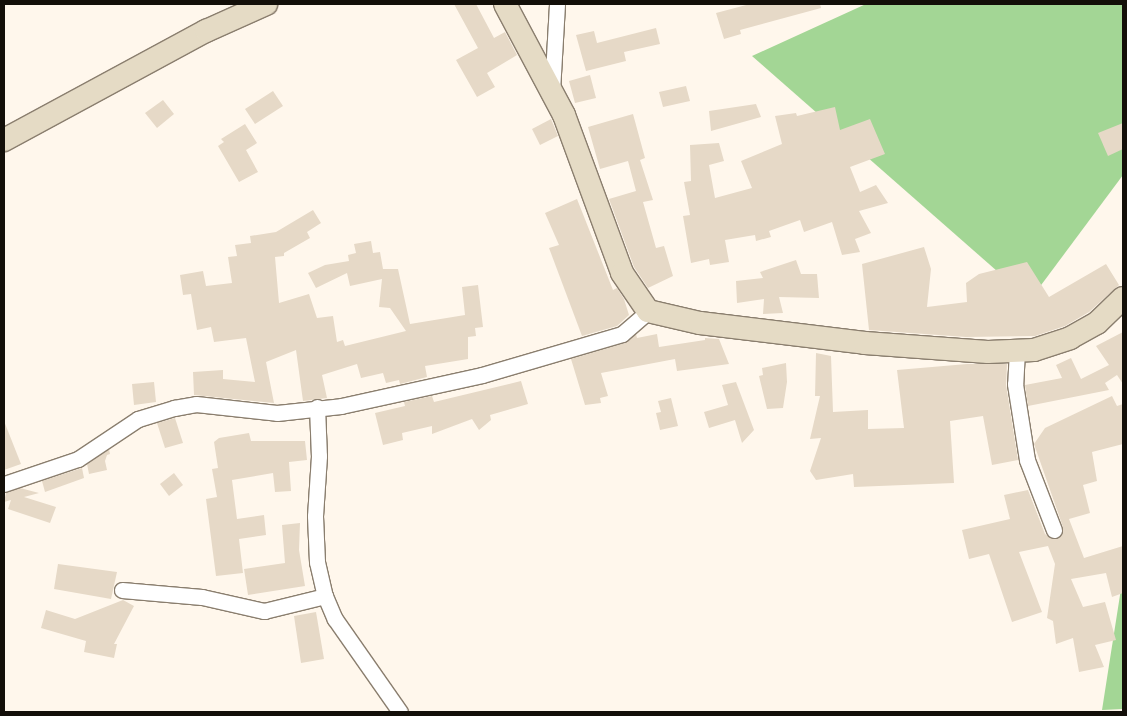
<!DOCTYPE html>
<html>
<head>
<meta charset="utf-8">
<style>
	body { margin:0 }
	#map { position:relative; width:1127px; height:716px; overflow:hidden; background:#fff7ec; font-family:"Nunito Sans",sans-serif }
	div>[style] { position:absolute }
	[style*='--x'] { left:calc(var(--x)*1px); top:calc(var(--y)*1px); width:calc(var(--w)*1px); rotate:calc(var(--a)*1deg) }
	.forest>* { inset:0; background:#a3d695 }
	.building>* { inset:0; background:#e6d9c7 }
	.roads { filter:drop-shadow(1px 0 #8a7e6e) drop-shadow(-1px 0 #8a7e6e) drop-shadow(0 1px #8a7e6e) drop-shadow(0 -1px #8a7e6e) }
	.street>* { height:15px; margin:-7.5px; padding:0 7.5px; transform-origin:7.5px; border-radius:7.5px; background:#fff }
	.secondary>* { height:22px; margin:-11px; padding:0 11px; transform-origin:11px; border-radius:11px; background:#e5dbc5 }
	span { translate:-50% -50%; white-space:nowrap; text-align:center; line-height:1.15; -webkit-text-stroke:4.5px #fff; paint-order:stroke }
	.frame { position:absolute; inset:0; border:5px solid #130f09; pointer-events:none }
</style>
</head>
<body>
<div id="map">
	<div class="forest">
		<i style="clip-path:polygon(866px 4px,1123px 4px,1123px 175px,1030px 300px,752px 56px)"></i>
		<i style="clip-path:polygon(1123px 576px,1123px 709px,1102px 710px)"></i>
	</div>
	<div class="building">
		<i style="clip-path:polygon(454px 4px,476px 4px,494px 38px,505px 32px,517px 55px,487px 73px,495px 87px,477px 97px,456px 60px,478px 48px)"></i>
		<i style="clip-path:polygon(750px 4px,820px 4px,821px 8px,740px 30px,741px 34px,724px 39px,716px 13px)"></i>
		<i style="clip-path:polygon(656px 28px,660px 44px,624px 52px,626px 61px,586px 71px,576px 35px,594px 31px,597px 43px)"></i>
		<i style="clip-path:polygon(590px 75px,596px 98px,575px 103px,569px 81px)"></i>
		<i style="clip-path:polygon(686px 86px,690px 101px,663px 107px,659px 92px)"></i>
		<i style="clip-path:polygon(273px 91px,283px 106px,255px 124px,245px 109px)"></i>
		<i style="clip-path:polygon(163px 100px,174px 114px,157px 128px,145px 113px)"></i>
		<i style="clip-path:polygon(756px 104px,761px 117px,711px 131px,709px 111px)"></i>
		<i style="clip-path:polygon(835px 107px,840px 130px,870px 119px,885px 154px,850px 167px,860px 192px,876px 185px,888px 203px,859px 211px,871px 233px,855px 239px,860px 252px,842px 255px,832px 222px,804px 232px,800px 220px,769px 231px,771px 237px,756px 241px,755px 235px,725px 240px,729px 262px,710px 265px,709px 259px,691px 263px,683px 216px,690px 215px,684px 182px,691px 181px,690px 145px,719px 143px,724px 161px,709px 165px,715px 198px,752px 188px,741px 161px,782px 144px,775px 116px,796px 113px,797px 116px)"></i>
		<i style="clip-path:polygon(633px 114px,645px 158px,640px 160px,653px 200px,643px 202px,656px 248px,664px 246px,673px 276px,648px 288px,634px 267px,609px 199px,636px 191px,628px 161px,600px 169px,588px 127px)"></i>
		<i style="clip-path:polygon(551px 119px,558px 136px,540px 145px,532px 129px)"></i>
		<i style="clip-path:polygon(1123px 123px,1123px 149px,1108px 156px,1098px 133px)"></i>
		<i style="clip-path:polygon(245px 124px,257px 143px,246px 150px,258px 172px,239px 182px,218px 146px,224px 142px,221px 139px)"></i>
		<i style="clip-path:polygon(577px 199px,613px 290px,617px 288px,624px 299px,629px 315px,617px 326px,582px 336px,549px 248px,559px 245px,545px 213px)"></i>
		<i style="clip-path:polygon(313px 210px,321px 223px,307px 232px,310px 238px,284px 253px,284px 256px,275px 257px,279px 303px,309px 294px,317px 318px,333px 316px,337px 342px,343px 340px,345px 346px,406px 331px,390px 308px,379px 307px,382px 279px,350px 286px,347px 273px,316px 288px,308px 273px,325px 265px,349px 261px,348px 255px,356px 253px,354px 244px,371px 241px,373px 253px,380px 252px,383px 269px,398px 269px,410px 324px,465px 315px,462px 287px,478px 285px,483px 327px,475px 328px,476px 336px,468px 337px,468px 359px,425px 366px,427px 377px,400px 384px,399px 380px,386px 383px,383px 373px,361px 378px,357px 364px,322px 375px,327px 398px,303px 401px,296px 350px,266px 362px,274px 403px,194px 395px,193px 372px,223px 370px,223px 379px,255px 382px,246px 338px,214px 342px,211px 327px,197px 330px,191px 294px,183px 295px,180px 275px,203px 271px,206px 286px,232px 283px,228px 257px,237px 256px,235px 245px,251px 243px,250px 236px,276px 232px)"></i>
		<i style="clip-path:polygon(924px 247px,931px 269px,927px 307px,967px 302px,966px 283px,979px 274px,1027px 262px,1049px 297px,1106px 264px,1119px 285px,1089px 312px,1065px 326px,1035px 336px,966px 337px,869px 330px,862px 264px)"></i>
		<i style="clip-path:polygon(796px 260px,801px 274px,817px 274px,819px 298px,779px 297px,783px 313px,763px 314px,764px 299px,737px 303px,736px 281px,763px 278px,760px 272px)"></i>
		<i style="clip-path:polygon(1123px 332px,1123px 384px,1117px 375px,1105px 383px,1109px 390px,1028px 406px,1025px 385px,1062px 378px,1056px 365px,1071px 358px,1081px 379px,1109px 365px,1096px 346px)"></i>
		<i style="clip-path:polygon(636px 334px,637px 338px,657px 334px,659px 347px,705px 340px,705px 338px,719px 339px,729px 364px,677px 371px,675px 359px,601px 373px,608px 396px,600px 398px,601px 403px,585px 405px,571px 359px,625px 343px)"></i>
		<i style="clip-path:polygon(816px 353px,831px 356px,833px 412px,868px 410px,868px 429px,904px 428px,897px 370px,967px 364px,1007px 364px,1006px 385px,1018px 460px,992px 465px,983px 416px,950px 421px,954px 483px,854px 487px,853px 474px,816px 480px,810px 471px,821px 438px,810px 439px,820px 396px,815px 396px)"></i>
		<i style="clip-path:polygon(786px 363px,787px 382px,783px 408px,767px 409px,759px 376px,763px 375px,762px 368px)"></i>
		<i style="clip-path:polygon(521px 381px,528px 404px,490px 415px,491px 420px,479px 430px,472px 419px,432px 434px,432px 426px,402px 433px,403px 440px,383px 445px,375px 413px,405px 406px,404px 402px,432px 396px,434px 402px)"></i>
		<i style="clip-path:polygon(154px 382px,156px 402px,134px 405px,132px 384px)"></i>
		<i style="clip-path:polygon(736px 382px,754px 430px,742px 443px,735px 420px,709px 428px,704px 412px,728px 405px,722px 385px)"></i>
		<i style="clip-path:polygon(1112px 396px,1117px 406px,1123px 404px,1123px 444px,1092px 452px,1097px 481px,1083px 485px,1090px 513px,1069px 519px,1084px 558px,1123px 546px,1123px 593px,1112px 597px,1106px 573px,1071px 579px,1083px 607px,1105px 602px,1116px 640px,1095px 645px,1104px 667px,1079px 672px,1073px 638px,1056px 644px,1053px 621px,1047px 618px,1055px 564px,1048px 546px,1019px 552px,1042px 612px,1012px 622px,989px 554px,969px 559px,962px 530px,1010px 519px,1004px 495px,1028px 490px,1045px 534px,1052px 539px,1061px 536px,1063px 527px,1034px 444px,1045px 428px)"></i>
		<i style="clip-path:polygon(671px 398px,678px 426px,660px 430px,656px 413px,661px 412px,658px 401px)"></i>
		<i style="clip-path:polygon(175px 418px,183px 443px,165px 448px,157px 423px)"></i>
		<i style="clip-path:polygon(4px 421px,21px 464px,4px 470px)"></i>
		<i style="clip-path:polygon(249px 433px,251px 441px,305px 441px,307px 460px,289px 462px,291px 491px,275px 492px,273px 473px,232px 480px,237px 519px,264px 515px,266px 535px,239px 539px,243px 573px,216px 576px,206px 499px,217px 497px,212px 469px,218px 468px,214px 442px,219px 438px)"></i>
		<i style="clip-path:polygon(109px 449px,110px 454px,107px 455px,105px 461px,107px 470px,89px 474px,87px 464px)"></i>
		<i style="clip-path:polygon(82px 468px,84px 478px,45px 492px,42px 481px)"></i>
		<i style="clip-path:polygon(174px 473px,183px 485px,169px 496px,160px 484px)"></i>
		<i style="clip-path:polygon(20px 488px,39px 493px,24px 497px,56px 507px,50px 523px,8px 509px,11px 500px,4px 502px,6px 493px)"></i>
		<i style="clip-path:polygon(300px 523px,299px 550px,305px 586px,248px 595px,244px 569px,285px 563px,282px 525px)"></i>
		<i style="clip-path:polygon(58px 564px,117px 572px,111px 599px,54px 589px)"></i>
		<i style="clip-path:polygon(123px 600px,134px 606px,114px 644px,117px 644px,114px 658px,84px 652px,86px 641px,41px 628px,46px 610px,75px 619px)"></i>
		<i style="clip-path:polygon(316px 612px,324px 659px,301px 663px,294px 616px)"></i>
	</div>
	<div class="roads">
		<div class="street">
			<i style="--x:552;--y:91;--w:87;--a:-86.7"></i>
			<i style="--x:1017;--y:350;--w:34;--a:93"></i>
			<i style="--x:1015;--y:384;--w:77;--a:81"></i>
			<i style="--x:1027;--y:460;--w:75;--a:68.9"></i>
			<i style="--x:317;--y:407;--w:49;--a:87.7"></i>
			<i style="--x:319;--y:456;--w:60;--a:93.8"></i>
			<i style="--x:315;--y:516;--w:46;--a:87.5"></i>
			<i style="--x:317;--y:562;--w:35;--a:77"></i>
			<i style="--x:325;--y:596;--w:25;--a:67"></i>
			<i style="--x:335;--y:619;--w:113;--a:55"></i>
			<i style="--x:4;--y:484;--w:78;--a:-18.7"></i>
			<i style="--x:78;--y:459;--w:72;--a:-33.7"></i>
			<i style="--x:138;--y:419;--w:38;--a:-17"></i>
			<i style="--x:174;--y:408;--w:22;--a:-10"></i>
			<i style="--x:196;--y:404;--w:81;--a:6.3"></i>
			<i style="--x:277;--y:413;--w:64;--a:-6.2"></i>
			<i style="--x:341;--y:406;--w:144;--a:-12.4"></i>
			<i style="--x:482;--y:375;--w:146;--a:-16.3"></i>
			<i style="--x:622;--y:334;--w:35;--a:-41"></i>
			<i style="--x:122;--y:590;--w:80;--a:5"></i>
			<i style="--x:202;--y:597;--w:64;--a:12.7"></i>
			<i style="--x:264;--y:611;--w:63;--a:-13.8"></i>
		</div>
		<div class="secondary">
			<i style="--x:505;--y:4;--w:126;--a:62"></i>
			<i style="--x:564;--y:115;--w:168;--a:69.8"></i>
			<i style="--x:622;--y:273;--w:46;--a:55.6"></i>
			<i style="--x:648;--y:311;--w:53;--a:13"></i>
			<i style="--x:700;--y:323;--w:166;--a:6.9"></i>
			<i style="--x:865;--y:343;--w:123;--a:4.2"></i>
			<i style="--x:988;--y:352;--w:46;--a:-2.5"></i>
			<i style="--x:1034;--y:350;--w:38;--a:-18"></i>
			<i style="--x:1070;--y:338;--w:31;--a:-29"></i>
			<i style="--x:1097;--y:323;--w:36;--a:-44"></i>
			<i style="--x:4;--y:140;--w:230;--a:-28.4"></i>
			<i style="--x:206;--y:31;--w:66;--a:-24.2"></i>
		</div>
	</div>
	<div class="frame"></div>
</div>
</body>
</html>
